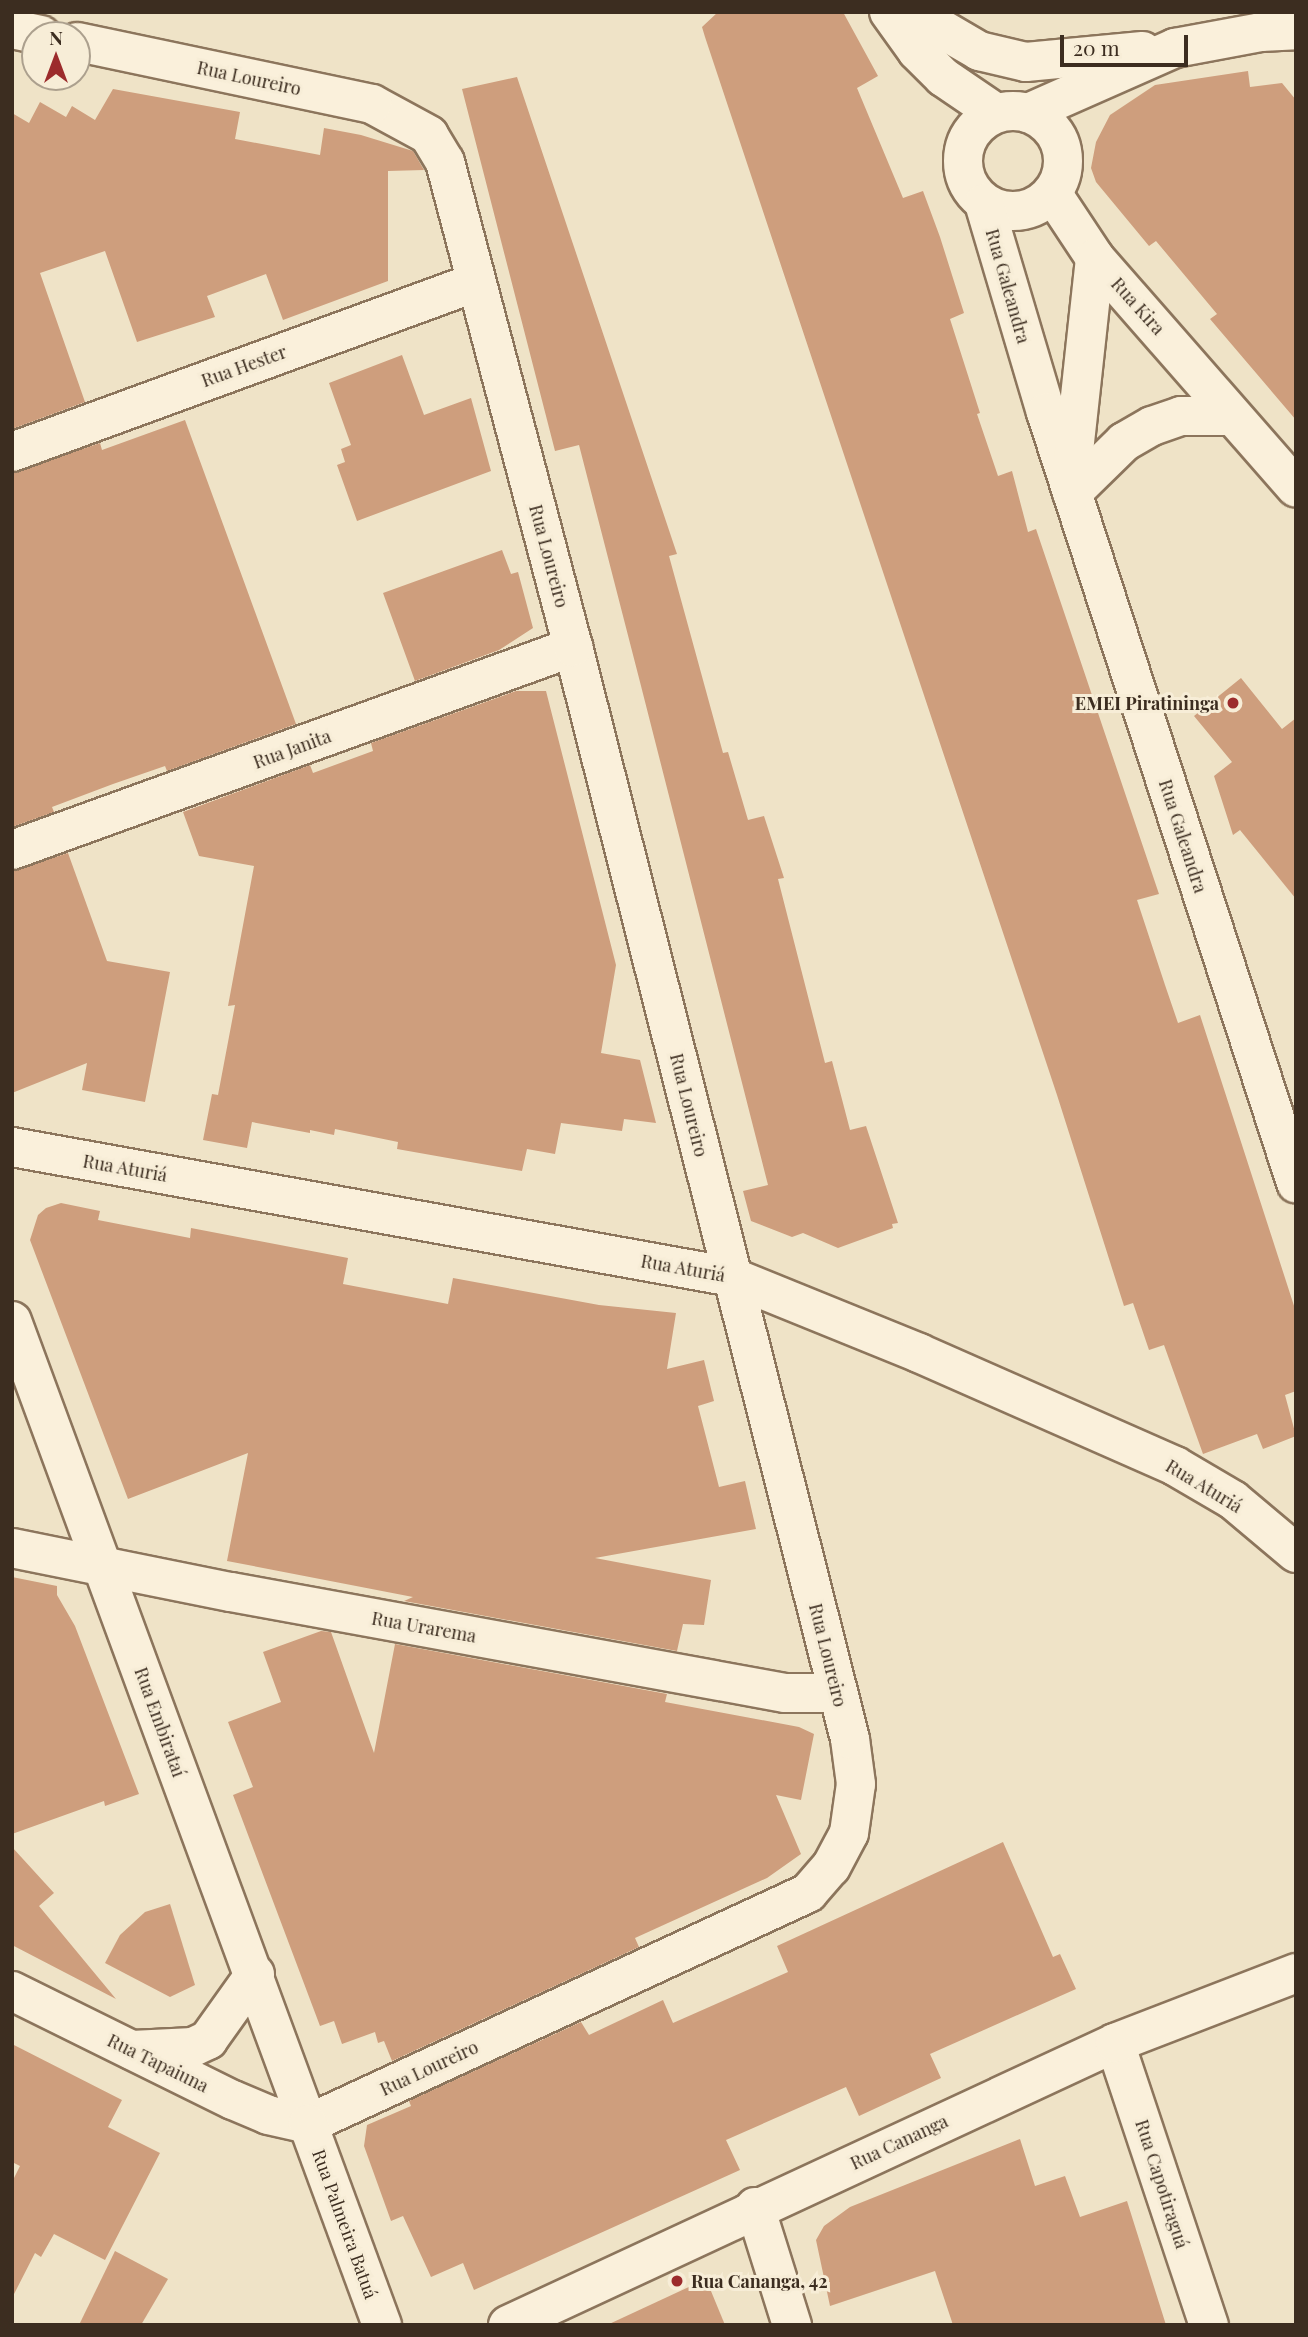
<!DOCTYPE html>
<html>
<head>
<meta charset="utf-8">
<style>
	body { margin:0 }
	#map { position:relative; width:1308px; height:2337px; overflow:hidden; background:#efe3c7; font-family:"Playfair Display",serif }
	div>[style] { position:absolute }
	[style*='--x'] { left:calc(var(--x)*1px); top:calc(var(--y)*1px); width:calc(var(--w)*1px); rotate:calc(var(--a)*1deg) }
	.building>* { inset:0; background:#ce9e7d }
	.roads { filter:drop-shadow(2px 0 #8c755c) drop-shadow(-2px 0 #8c755c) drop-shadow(0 2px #8c755c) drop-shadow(0 -2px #8c755c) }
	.minor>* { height:38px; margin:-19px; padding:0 19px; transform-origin:19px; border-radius:19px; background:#faf0db }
	.minor>.ring { margin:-19px; padding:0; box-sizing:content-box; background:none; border:38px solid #faf0db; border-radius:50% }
	.tertiary>* { height:38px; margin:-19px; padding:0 19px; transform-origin:19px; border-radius:19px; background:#faf0db }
	.dots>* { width:19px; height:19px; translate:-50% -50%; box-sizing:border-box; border:4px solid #f7edd7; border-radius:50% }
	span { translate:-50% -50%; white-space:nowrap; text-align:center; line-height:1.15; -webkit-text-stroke:6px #f7edd7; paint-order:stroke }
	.street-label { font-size:18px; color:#3c2d20 }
	.poi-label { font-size:18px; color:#3c2d20; font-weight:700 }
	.right { translate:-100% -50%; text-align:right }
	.left { translate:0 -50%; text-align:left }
	.frame { position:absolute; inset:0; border:14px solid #3c2d20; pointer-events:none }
	.north { position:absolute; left:21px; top:21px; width:70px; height:70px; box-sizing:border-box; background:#f7edd7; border:2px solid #aca08e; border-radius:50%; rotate:0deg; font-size:19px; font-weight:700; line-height:28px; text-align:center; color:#3c2d20 }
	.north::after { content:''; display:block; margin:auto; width:24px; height:32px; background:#9c2b2c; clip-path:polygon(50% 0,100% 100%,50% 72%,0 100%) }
	.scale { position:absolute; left:1060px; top:35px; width:128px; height:32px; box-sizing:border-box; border:4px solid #3c2d20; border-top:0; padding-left:9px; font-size:21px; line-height:24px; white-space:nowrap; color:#3c2d20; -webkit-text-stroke:5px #f7edd7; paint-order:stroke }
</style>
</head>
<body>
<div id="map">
	<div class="building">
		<i style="clip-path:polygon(718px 12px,843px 12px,878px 76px,857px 88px,903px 198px,923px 191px,940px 237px,964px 313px,950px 319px,980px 413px,977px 414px,998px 476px,1012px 471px,1028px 532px,1036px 529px,1159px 894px,1137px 900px,1165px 985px,1178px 1023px,1200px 1015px,1296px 1312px,1296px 1391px,1285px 1395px,1296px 1436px,1263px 1449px,1257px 1434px,1203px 1454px,1164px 1345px,1149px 1350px,1133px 1303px,1124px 1306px,1057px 1095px,705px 37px,702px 27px)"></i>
		<i style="clip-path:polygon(1248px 71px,1250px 87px,1282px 83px,1296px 100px,1296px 420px,1210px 319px,1217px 314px,1156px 241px,1149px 246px,1096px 182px,1091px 168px,1096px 142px,1110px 115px,1155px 85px)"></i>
		<i style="clip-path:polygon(517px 77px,677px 554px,669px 556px,723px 753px,728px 752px,748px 820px,764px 816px,784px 878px,778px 879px,825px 1063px,832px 1061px,850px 1130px,866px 1126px,898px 1223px,892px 1224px,893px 1228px,838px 1248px,803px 1233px,792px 1237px,751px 1221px,743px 1191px,768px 1185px,640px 682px,579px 445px,555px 451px,462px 89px)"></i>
		<i style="clip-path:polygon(113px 89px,240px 112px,235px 139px,320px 155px,324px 128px,361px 135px,413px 151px,424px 170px,388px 171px,388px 281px,283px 320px,266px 274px,207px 296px,215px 317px,137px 342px,105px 251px,40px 273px,85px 402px,12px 429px,12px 113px,29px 123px,40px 102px,66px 117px,72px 106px,95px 120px)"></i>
		<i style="clip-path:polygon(402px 355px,424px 415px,471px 398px,491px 471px,357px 521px,337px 465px,345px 462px,341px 449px,351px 445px,329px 383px)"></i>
		<i style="clip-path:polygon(185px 420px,296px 724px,167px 771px,165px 766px,113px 784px,52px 807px,54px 812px,12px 827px,12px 473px,100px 443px,102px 450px)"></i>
		<i style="clip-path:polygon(502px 550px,511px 574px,518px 572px,533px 628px,499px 650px,415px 681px,383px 593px)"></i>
		<i style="clip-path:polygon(1241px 678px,1282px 729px,1296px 718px,1296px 899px,1240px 830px,1233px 835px,1214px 776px,1232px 762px,1194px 716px)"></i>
		<i style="clip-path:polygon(516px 691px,546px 691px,616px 965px,601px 1053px,640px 1060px,656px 1123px,624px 1119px,622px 1131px,561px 1123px,555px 1154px,527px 1149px,522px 1171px,397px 1149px,398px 1142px,335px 1129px,334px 1135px,310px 1130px,310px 1133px,252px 1122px,247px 1148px,203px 1140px,212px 1094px,218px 1095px,235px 1005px,228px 1006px,254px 866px,199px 856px,183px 812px,310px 765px,313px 773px,373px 751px,371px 743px)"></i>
		<i style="clip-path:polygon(68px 853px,107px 961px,170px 972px,145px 1102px,82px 1090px,87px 1063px,12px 1093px,12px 871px)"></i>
		<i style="clip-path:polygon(61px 1203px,100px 1211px,98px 1220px,190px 1238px,191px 1228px,348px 1258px,343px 1284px,448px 1304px,453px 1278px,599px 1305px,676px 1313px,667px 1369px,704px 1360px,714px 1401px,698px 1406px,719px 1487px,745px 1481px,756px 1529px,595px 1558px,711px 1580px,704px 1625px,683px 1624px,677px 1651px,404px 1601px,413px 1597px,227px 1561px,248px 1453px,128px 1499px,30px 1240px,38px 1215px,46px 1208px)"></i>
		<i style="clip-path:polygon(12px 1577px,57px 1586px,57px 1595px,75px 1626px,139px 1794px,105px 1806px,104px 1801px,12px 1834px)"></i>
		<i style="clip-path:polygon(321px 1631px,331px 1632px,374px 1753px,395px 1644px,667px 1694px,665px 1702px,799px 1727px,814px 1734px,801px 1800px,776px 1795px,801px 1854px,767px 1878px,635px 1938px,639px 1947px,392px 2061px,384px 2041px,378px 2043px,375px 2032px,342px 2044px,334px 2021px,320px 2026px,233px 1795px,253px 1787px,228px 1722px,281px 1702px,263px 1652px)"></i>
		<i style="clip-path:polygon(1003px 1842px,1053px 1957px,1060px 1954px,1076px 1989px,930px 2054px,941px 2078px,859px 2116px,846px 2087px,726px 2140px,740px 2170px,474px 2290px,463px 2263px,431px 2277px,403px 2216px,391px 2221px,364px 2146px,367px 2125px,411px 2106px,409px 2101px,581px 2022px,589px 2035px,663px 2000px,673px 2023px,788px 1972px,777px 1946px)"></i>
		<i style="clip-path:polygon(12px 1847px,54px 1893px,39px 1906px,116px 1999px,12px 1945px)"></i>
		<i style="clip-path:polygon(170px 1904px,195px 1985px,170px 1997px,105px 1963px,120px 1935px,145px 1912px)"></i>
		<i style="clip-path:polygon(12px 2044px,122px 2100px,108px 2127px,160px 2153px,105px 2260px,54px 2234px,41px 2257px,35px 2253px,12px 2298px,12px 2182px,20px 2166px,12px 2162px)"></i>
		<i style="clip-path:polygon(1020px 2139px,1035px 2186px,1065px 2176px,1080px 2217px,1127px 2201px,1166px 2325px,953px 2325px,935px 2271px,830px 2306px,816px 2240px,824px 2226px,850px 2207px)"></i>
		<i style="clip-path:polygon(115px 2251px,168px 2279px,141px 2325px,79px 2325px)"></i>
		<i style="clip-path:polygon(706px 2279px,725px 2325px,607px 2325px)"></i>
	</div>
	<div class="roads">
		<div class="minor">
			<i style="--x:889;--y:12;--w:48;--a:54.3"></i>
			<i style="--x:917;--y:51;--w:37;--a:45"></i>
			<i style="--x:943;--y:77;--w:64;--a:34.2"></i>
			<i style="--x:924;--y:12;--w:21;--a:47"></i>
			<i style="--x:938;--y:27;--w:48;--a:30.3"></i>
			<i style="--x:979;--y:51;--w:48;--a:13.2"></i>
			<i style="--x:1026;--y:62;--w:117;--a:-5.4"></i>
			<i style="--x:12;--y:29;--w:30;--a:12"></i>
			<i class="ring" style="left:963px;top:111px;width:62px;height:62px"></i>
			<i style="--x:1028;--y:113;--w:161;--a:-23.9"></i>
			<i style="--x:1175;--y:48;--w:87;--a:-10.5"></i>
			<i style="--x:1261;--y:32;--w:35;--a:-3"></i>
			<i style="--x:1052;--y:193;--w:78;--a:56.5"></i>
			<i style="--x:1095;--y:258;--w:305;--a:48.8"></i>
			<i style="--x:984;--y:203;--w:218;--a:73.5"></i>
			<i style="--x:1046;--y:412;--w:811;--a:72.03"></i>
			<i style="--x:12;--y:452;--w:494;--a:-20.1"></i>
			<i style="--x:1072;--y:470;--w:213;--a:-83.8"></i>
			<i style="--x:1072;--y:493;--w:73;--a:-44.4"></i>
			<i style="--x:1124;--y:442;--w:32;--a:-30"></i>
			<i style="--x:1152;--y:426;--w:31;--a:-19"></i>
			<i style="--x:1181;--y:416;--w:49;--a:0"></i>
			<i style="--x:12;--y:850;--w:597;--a:-19.89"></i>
			<i style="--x:12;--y:1147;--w:732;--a:10.23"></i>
			<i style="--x:732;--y:1277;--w:202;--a:22.1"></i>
			<i style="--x:919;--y:1353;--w:280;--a:23.8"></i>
			<i style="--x:1175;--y:1466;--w:67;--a:30.4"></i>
			<i style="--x:1233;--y:1500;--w:82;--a:40.1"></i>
			<i style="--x:12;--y:1321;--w:856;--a:69.77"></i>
			<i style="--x:308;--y:2124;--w:551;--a:-24.8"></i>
			<i style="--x:808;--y:1893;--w:35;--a:-49"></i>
			<i style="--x:831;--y:1867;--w:38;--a:-62"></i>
			<i style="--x:849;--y:1833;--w:49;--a:-81.9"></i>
			<i style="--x:856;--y:1784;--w:45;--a:-97.6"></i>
			<i style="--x:850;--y:1739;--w:1127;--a:-104.23"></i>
			<i style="--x:573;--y:647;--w:502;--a:-104.78"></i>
			<i style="--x:445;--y:162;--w:31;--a:-121"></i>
			<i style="--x:429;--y:135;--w:65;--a:-151.5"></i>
			<i style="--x:372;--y:104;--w:301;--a:-168.1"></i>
			<i style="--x:12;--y:1548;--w:223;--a:11.4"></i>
			<i style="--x:231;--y:1592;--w:563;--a:10.33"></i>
			<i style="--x:785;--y:1693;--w:53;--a:0"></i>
			<i style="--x:1115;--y:2043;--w:297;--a:71.6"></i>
			<i style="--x:755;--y:2207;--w:124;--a:72.6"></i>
			<i style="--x:508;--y:2325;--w:669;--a:-24.92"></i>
			<i style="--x:1115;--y:2043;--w:194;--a:-21.1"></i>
		</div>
		<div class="tertiary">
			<i style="--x:12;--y:1991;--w:246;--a:26.3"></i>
			<i style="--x:233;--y:2100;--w:38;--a:23"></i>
			<i style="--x:268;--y:2115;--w:41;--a:12.7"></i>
			<i style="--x:308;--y:2124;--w:214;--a:69.8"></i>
			<i style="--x:132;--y:2050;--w:61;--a:-2.8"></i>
			<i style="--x:193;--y:2047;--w:17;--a:-25"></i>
			<i style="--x:208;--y:2040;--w:81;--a:-54.5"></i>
		</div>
	</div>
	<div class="dots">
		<i style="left:1233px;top:703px;background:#9c2b2c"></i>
		<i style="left:677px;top:2281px;background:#9c2b2c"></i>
	</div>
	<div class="street-label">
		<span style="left:249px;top:78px;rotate:12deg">Rua Loureiro</span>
		<span style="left:1008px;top:286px;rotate:74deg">Rua Galeandra</span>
		<span style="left:1138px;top:306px;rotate:48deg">Rua Kira</span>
		<span style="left:244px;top:366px;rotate:-20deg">Rua Hester</span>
		<span style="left:549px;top:556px;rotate:75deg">Rua Loureiro</span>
		<span style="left:292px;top:749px;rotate:-20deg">Rua Janita</span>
		<span style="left:1183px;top:836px;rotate:72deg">Rua Galeandra</span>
		<span style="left:689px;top:1105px;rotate:76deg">Rua Loureiro</span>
		<span style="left:125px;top:1168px;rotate:10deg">Rua Aturiá</span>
		<span style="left:683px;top:1268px;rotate:10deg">Rua Aturiá</span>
		<span style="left:1204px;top:1486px;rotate:31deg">Rua Aturiá</span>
		<span style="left:424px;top:1627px;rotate:10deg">Rua Urarema</span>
		<span style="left:828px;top:1655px;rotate:76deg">Rua Loureiro</span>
		<span style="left:160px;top:1722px;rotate:70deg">Rua Embirataí</span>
		<span style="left:158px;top:2063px;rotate:26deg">Rua Tapaiuna</span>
		<span style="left:429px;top:2068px;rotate:-25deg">Rua Loureiro</span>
		<span style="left:899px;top:2142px;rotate:-25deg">Rua Cananga</span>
		<span style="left:1162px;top:2184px;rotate:72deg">Rua Capotiraguá</span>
		<span style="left:345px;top:2224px;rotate:70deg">Rua Palmeira Batuá</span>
	</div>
	<div class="poi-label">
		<span class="right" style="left:1219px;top:703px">EMEI Piratininga</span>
		<span class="left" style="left:691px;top:2281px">Rua Cananga, 42</span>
	</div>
	<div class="frame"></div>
	<div class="north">N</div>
	<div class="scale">20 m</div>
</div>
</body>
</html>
